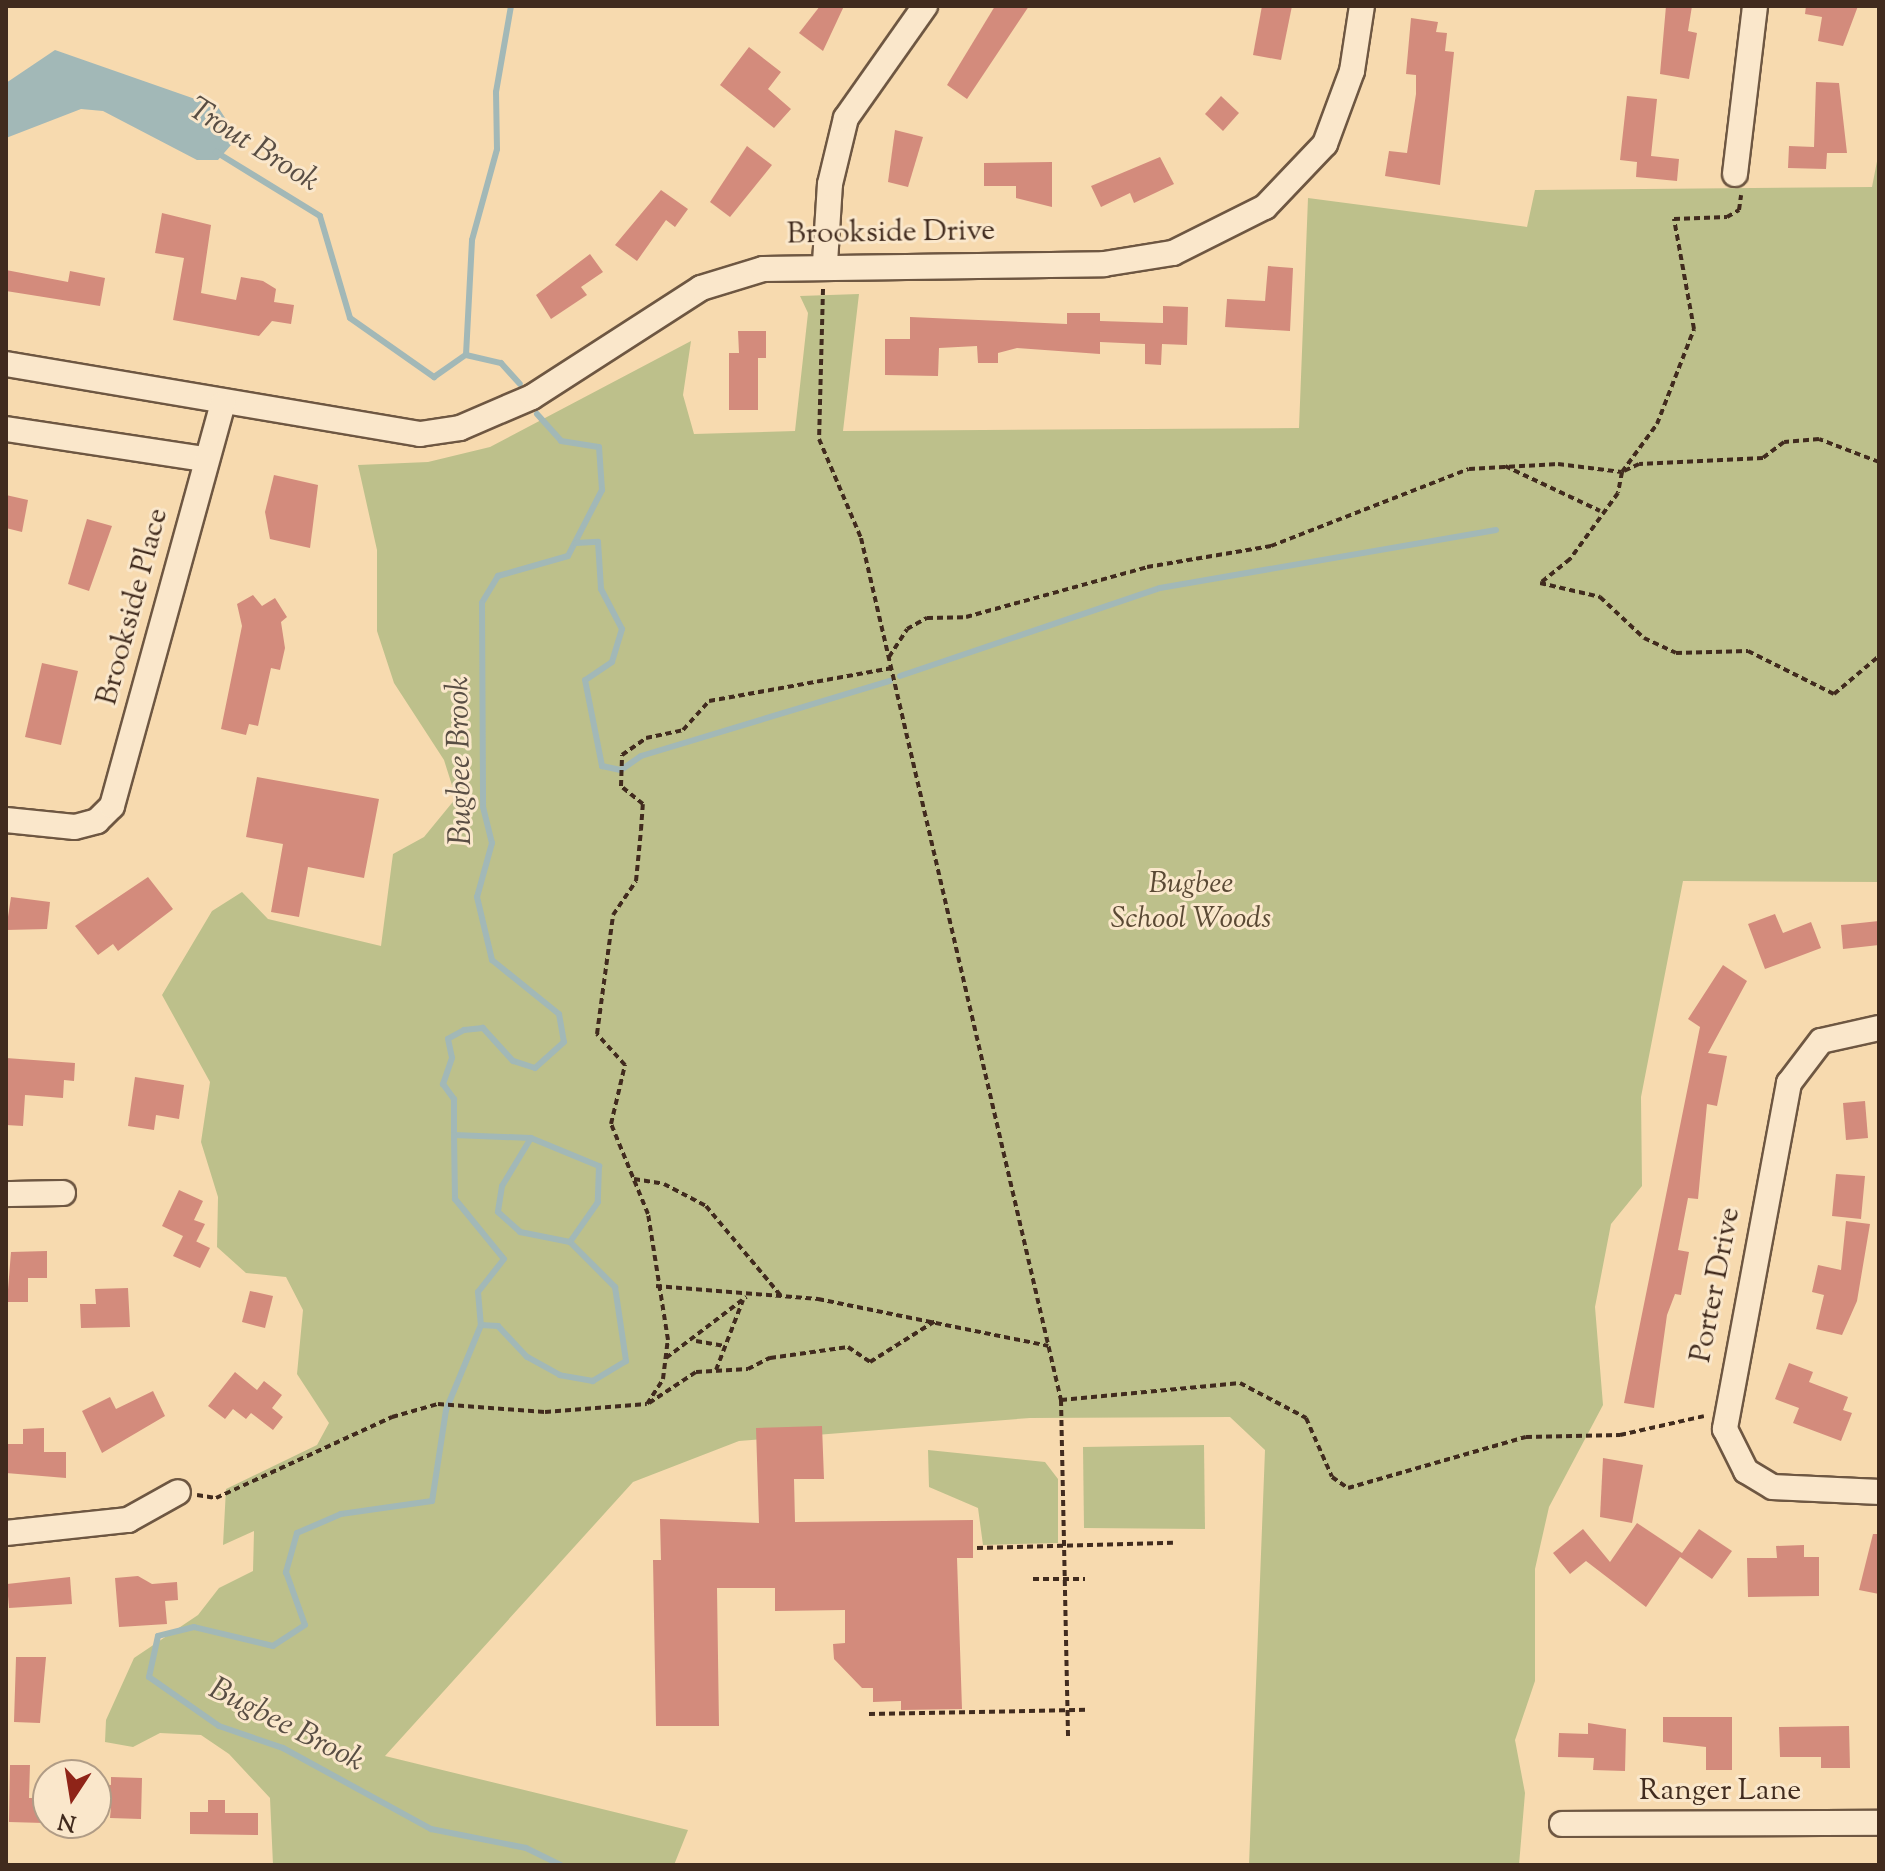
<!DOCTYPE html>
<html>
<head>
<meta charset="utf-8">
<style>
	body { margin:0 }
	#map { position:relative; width:1885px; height:1871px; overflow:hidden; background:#f7daaf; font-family:"Sorts Mill Goudy",serif }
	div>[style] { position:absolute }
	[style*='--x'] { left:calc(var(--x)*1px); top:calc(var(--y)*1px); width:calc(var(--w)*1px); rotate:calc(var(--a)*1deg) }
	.green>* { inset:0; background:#bdc08b }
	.water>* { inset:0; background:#a2b8b7 }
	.stream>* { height:6px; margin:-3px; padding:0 3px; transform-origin:3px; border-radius:3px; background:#a2b8b7 }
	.building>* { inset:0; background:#d38b7c }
	.path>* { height:4px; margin-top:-2px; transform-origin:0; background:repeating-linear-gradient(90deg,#412b1e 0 6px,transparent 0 10px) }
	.roads { filter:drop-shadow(2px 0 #6e5742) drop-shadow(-2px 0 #6e5742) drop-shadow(0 2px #6e5742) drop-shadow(0 -2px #6e5742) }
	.street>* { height:24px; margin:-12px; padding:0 12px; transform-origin:12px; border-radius:12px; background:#fae7cb }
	span { translate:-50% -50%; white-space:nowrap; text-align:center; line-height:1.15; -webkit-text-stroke:6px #fae7cb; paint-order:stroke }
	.street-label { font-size:30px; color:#412b1e }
	.park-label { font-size:30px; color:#5a4934; font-style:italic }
	.water-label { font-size:32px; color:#594e44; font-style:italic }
	.frame { position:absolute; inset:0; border:8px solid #412b1e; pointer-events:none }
	.north { position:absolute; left:32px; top:1759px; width:80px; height:80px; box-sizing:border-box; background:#fae7cb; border:2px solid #b09c86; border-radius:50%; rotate:192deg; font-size:22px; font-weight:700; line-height:32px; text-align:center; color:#412b1e }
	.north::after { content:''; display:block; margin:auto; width:28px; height:36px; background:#8f2418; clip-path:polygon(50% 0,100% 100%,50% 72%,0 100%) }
</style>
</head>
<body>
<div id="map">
	<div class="green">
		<i style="clip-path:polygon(1879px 151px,1879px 882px,1683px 881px,1641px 1097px,1642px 1186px,1611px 1224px,1595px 1307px,1603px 1405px,1549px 1507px,1535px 1569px,1535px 1681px,1515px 1740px,1525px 1793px,1519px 1865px,1249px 1865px,1265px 1450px,1230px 1417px,1030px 1418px,739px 1441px,633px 1482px,385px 1756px,688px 1830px,674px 1865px,273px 1865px,270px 1798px,229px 1754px,201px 1735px,160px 1733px,133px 1747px,105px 1742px,106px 1720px,134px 1658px,198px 1615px,219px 1588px,253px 1571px,254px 1531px,223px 1545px,226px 1489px,317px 1445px,329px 1423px,297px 1374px,303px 1310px,286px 1277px,246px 1273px,217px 1247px,218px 1197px,201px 1142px,210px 1082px,162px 995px,212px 911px,242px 892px,268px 919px,381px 946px,393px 854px,424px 837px,456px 798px,444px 760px,394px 683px,377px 631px,377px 550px,358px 465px,428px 462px,490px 447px,691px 341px,683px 395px,694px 434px,795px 431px,808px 313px,800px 296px,859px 294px,843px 431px,1299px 428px,1308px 198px,1527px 227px,1535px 190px,1872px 187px)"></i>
		<i style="clip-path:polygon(1204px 1445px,1205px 1529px,1084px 1528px,1083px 1447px)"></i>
		<i style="clip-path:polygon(928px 1450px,1045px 1462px,1058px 1479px,1058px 1543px,983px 1545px,978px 1508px,929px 1487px)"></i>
	</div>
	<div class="water">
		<i style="clip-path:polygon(55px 50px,218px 107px,231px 127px,231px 145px,218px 160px,197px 160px,103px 111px,81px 109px,6px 138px,6px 83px)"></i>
	</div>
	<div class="stream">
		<i style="--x:216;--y:152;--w:122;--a:31.6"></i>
		<i style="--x:320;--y:216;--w:106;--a:73.6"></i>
		<i style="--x:350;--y:318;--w:103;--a:35.1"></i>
		<i style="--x:434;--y:377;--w:39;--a:-35"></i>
		<i style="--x:466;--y:355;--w:115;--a:-87"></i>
		<i style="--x:472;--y:240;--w:94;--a:-74.6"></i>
		<i style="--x:497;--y:149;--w:57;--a:-91"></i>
		<i style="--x:496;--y:92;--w:87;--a:-80.1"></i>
		<i style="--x:466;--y:355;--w:36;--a:13"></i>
		<i style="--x:501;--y:363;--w:28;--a:48"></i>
		<i style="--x:537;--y:414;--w:36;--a:48"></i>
		<i style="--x:561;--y:441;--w:38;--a:9"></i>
		<i style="--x:599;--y:447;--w:43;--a:86"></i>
		<i style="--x:602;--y:490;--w:74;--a:117.3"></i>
		<i style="--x:568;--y:556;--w:73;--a:164.1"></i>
		<i style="--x:498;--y:576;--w:31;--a:121"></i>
		<i style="--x:482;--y:603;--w:204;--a:89.7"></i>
		<i style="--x:483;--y:807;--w:37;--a:76"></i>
		<i style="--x:492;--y:843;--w:56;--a:105.5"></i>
		<i style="--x:477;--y:897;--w:65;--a:76.6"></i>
		<i style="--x:492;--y:960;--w:86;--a:38.9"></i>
		<i style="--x:559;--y:1014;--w:28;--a:80"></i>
		<i style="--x:564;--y:1042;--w:39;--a:138"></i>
		<i style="--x:535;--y:1068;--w:23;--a:-162"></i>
		<i style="--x:513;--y:1061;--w:45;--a:-132.3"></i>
		<i style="--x:483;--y:1028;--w:19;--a:174"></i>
		<i style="--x:464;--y:1030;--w:18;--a:151"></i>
		<i style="--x:448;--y:1039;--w:19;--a:78"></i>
		<i style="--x:452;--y:1058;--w:28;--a:109"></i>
		<i style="--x:443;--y:1084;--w:19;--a:54"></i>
		<i style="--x:454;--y:1099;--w:36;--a:90"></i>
		<i style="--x:454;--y:1135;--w:77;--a:2.2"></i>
		<i style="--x:531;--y:1138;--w:74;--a:22.4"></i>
		<i style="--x:599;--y:1166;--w:36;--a:92"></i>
		<i style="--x:598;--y:1202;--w:49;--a:125"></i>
		<i style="--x:570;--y:1242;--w:64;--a:45"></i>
		<i style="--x:615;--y:1287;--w:75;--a:81.5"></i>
		<i style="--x:626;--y:1361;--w:39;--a:149"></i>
		<i style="--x:593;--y:1381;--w:34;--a:-170"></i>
		<i style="--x:560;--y:1375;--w:38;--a:-151"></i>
		<i style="--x:527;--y:1357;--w:42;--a:-133.1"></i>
		<i style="--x:498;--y:1326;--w:17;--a:-177"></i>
		<i style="--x:481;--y:1325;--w:92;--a:112.4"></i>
		<i style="--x:446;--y:1410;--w:92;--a:98.7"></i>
		<i style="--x:432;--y:1501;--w:92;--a:171.9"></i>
		<i style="--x:341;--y:1514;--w:48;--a:156.6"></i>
		<i style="--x:297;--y:1533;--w:41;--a:105.8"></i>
		<i style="--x:286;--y:1572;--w:56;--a:70.3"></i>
		<i style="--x:305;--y:1625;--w:38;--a:147"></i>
		<i style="--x:273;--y:1646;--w:81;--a:-166.5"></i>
		<i style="--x:194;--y:1627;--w:37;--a:166"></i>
		<i style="--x:158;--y:1636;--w:42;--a:102.4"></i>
		<i style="--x:149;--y:1677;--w:85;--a:35"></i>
		<i style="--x:219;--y:1726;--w:68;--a:19"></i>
		<i style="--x:283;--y:1748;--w:169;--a:28.7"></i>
		<i style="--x:431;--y:1829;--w:97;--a:11.3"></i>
		<i style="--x:526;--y:1848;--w:39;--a:26"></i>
		<i style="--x:576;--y:543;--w:22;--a:-3"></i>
		<i style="--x:598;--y:542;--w:47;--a:86.3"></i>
		<i style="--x:601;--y:589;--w:45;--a:62.3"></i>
		<i style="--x:622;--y:629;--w:34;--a:107"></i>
		<i style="--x:612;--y:662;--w:32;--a:146"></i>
		<i style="--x:585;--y:680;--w:88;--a:78.8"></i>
		<i style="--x:602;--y:766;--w:19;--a:12"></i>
		<i style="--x:621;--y:770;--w:24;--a:-35"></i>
		<i style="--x:641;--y:756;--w:260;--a:-16.8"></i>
		<i style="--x:900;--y:676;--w:274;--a:-18.7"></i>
		<i style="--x:1160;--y:588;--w:341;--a:-9.8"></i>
		<i style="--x:454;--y:1135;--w:64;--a:89.1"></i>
		<i style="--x:455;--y:1199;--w:77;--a:50.8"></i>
		<i style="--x:504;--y:1259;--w:42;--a:128.2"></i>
		<i style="--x:478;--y:1292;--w:33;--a:85"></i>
		<i style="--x:531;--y:1138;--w:56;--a:121.1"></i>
		<i style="--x:502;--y:1186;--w:26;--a:99"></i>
		<i style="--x:498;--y:1212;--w:30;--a:42"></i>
		<i style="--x:520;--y:1232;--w:51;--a:11.3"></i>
	</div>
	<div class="building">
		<i style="clip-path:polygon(820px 6px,844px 6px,823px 51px,799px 33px)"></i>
		<i style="clip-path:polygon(995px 6px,1029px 6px,967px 99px,947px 85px)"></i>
		<i style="clip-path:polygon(1262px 6px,1292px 6px,1281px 60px,1253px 55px)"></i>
		<i style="clip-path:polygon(1666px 6px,1692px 6px,1688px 31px,1697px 33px,1689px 79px,1660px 74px)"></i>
		<i style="clip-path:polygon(1806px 6px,1858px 6px,1843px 46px,1818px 41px,1822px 17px,1805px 14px)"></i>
		<i style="clip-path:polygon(1411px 18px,1438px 22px,1436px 32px,1447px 33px,1445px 51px,1454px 52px,1440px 185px,1385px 176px,1389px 151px,1407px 153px,1416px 94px,1416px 75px,1406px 74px)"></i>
		<i style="clip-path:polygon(749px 47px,781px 72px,768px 89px,791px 109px,774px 128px,720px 85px)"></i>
		<i style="clip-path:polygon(1816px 82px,1839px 83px,1847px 153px,1827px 153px,1826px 169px,1788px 168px,1789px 146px,1814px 147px)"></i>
		<i style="clip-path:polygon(1221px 96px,1239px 113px,1223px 131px,1205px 114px)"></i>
		<i style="clip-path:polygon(1627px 96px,1657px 99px,1651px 156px,1679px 159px,1677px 181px,1636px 177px,1637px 162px,1620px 160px)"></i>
		<i style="clip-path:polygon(895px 130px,923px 137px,908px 187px,888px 182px)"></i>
		<i style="clip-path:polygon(747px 146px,772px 165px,730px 217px,710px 202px)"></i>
		<i style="clip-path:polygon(1160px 157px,1174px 184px,1134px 203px,1130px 193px,1101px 207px,1091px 186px)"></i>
		<i style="clip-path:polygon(1052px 162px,1052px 207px,1016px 198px,1016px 186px,984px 186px,984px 163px)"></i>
		<i style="clip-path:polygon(661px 190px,688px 209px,675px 227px,666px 220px,637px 261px,615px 245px)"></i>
		<i style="clip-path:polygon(162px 213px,211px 225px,201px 293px,236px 300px,241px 277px,263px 281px,276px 289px,274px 302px,294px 305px,291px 324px,272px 321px,259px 336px,173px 320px,184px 258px,155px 253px)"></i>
		<i style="clip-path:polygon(590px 254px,603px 272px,581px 287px,587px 295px,551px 319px,536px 295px)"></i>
		<i style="clip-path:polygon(1268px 266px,1293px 268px,1290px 331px,1225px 327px,1227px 299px,1265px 301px)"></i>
		<i style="clip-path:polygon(6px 270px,68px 282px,70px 271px,105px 278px,100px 306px,6px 291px)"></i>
		<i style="clip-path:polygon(1163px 306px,1188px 307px,1187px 345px,1162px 344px,1161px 365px,1145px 364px,1145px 344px,1100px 342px,1100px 354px,1017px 348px,998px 353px,998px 363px,978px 363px,977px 346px,939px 348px,938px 376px,885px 375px,885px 339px,910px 339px,910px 317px,1067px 324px,1067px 313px,1100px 313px,1100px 321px,1163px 323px)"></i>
		<i style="clip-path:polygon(738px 331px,766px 331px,766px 358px,758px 358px,758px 410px,729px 410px,729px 353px,739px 353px)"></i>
		<i style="clip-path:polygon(274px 475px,318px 485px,310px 548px,270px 539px,265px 512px)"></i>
		<i style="clip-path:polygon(6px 495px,28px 500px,22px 532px,6px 528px)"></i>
		<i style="clip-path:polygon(87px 519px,112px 526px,89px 591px,68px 584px)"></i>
		<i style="clip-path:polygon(253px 595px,262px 606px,275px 598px,287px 617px,281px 622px,285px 648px,280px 670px,271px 668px,258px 726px,249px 724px,246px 735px,221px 729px,242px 626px,237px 604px)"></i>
		<i style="clip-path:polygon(42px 663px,78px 671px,61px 745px,25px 737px)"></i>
		<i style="clip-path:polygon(257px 777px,379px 799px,364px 878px,308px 867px,299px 917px,271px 912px,283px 844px,246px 837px)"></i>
		<i style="clip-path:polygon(148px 877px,173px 909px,118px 951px,113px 944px,98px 955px,75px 926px)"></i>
		<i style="clip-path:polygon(11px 897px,50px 902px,47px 929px,6px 930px)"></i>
		<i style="clip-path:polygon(1775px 914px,1783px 933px,1811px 922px,1821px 948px,1765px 969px,1748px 924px)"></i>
		<i style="clip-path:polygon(1879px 921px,1879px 945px,1843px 949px,1841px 925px)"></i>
		<i style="clip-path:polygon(1723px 965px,1747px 981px,1708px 1053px,1727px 1056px,1717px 1106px,1707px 1104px,1698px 1199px,1688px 1198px,1678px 1250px,1689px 1252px,1681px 1295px,1675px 1294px,1667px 1315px,1654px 1408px,1624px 1403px,1700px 1027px,1688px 1019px)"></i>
		<i style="clip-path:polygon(6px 1058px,75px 1063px,74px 1081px,64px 1080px,63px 1098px,25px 1095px,23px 1126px,6px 1125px)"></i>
		<i style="clip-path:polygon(135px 1077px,184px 1085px,179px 1119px,156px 1115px,154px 1130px,128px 1126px)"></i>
		<i style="clip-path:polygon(1865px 1101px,1868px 1138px,1846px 1140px,1843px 1103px)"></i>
		<i style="clip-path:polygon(1836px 1174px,1865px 1176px,1861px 1219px,1832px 1216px)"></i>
		<i style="clip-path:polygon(179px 1190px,203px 1201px,194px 1220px,205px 1224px,196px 1242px,189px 1238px,210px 1248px,200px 1268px,173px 1256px,183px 1236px,162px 1226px)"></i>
		<i style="clip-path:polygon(1846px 1221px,1870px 1224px,1857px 1301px,1842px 1335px,1816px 1329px,1824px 1295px,1812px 1292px,1818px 1265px,1841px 1270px)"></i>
		<i style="clip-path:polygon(47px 1251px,47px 1278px,28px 1278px,28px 1302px,7px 1302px,11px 1252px)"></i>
		<i style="clip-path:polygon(128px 1288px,130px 1327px,81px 1328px,80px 1304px,96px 1304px,95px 1289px)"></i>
		<i style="clip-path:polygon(250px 1291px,273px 1296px,265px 1328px,242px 1322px)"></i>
		<i style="clip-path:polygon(1789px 1363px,1813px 1372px,1809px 1382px,1848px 1397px,1843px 1410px,1852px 1413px,1841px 1441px,1793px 1423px,1799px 1408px,1775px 1399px)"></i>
		<i style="clip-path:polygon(235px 1372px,257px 1390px,264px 1381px,282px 1395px,272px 1408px,283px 1417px,273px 1430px,251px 1413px,246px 1419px,233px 1409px,225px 1419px,208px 1406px)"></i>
		<i style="clip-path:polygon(153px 1391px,165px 1416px,102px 1453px,82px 1411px,110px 1397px,116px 1409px)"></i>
		<i style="clip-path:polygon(822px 1426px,824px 1479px,794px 1479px,795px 1522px,973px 1520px,973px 1558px,957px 1558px,962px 1709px,901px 1710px,901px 1701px,873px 1702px,873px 1688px,862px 1688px,834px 1659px,833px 1644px,845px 1643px,845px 1610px,775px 1611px,775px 1588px,717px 1588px,719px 1726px,656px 1726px,653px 1560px,661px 1560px,660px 1519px,759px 1523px,756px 1428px)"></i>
		<i style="clip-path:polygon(44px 1428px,44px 1452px,66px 1452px,66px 1478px,6px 1473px,6px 1444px,23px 1444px,23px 1429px)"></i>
		<i style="clip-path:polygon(1603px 1458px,1643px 1465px,1632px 1523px,1600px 1517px)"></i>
		<i style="clip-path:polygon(1637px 1523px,1682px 1553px,1699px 1529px,1732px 1551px,1712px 1579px,1680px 1557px,1646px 1607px,1586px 1561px,1570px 1574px,1553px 1553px,1583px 1529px,1610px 1562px)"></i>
		<i style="clip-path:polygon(1873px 1534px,1879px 1534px,1879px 1594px,1859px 1590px)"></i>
		<i style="clip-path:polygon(1804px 1545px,1804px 1557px,1819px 1557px,1819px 1596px,1748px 1597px,1747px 1558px,1777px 1558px,1776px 1546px)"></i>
		<i style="clip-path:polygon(138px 1576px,152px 1584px,177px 1582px,178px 1600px,165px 1601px,167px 1624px,119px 1627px,115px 1578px)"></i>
		<i style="clip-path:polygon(70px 1577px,72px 1604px,9px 1608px,7px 1584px)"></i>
		<i style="clip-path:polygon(16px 1657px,46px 1657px,40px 1723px,14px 1722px)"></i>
		<i style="clip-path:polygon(1663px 1717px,1732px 1717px,1732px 1770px,1706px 1770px,1706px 1747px,1663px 1742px)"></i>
		<i style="clip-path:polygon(1588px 1723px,1626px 1729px,1625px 1771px,1593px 1770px,1594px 1758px,1558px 1757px,1559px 1733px,1588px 1734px)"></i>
		<i style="clip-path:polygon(1849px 1726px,1850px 1768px,1821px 1768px,1821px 1757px,1780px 1757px,1779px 1727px)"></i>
		<i style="clip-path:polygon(10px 1765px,30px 1765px,29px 1798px,45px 1798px,44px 1823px,9px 1822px)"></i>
		<i style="clip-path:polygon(111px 1777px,142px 1778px,141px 1819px,110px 1818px,111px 1807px,96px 1806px,96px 1784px,111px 1785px)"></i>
		<i style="clip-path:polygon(208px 1800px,225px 1800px,225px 1813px,258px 1813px,258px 1835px,190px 1834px,190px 1812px,208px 1812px)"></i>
	</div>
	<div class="path">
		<i style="--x:823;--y:289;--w:150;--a:91.5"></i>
		<i style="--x:819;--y:439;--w:108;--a:67"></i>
		<i style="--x:861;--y:538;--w:885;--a:76.94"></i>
		<i style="--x:1061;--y:1400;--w:337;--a:88.8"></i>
		<i style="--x:1879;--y:462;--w:64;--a:-159"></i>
		<i style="--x:1819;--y:439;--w:35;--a:175"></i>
		<i style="--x:1784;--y:442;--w:26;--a:143"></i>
		<i style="--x:1763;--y:458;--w:124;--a:177.2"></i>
		<i style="--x:1639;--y:464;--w:19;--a:155"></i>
		<i style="--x:1622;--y:472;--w:21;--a:101"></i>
		<i style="--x:1618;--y:493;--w:82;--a:126"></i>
		<i style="--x:1570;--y:559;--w:38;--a:141"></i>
		<i style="--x:1540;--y:583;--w:62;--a:13.1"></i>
		<i style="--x:1600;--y:597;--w:60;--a:43"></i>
		<i style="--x:1644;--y:638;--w:35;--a:25"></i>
		<i style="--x:1676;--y:653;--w:72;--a:-1.6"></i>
		<i style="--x:1748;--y:651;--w:96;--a:26.6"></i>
		<i style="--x:1834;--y:694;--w:59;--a:-40.2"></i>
		<i style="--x:1505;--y:466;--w:105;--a:25.3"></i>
		<i style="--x:889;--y:657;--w:33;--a:-57"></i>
		<i style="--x:907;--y:629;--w:23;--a:-29"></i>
		<i style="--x:927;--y:618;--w:39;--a:-1"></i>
		<i style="--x:966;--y:617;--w:188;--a:-15.4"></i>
		<i style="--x:1147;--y:567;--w:126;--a:-9.6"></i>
		<i style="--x:1271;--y:546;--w:212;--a:-21.3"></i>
		<i style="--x:1469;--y:469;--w:89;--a:-3.2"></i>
		<i style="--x:1558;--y:464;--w:64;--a:7.1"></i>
		<i style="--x:1622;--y:472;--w:59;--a:-53.9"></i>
		<i style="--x:1657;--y:424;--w:102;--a:-68.7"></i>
		<i style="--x:1694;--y:329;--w:112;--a:-100.3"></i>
		<i style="--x:1674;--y:219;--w:53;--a:-2.2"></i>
		<i style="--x:1727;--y:217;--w:14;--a:-30"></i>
		<i style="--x:1739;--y:210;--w:15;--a:-82"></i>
		<i style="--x:634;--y:1179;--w:30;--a:9"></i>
		<i style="--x:664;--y:1184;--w:47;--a:27.6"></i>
		<i style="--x:706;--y:1206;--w:117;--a:50.2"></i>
		<i style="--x:656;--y:1286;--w:163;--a:4.6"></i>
		<i style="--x:818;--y:1299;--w:235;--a:11.5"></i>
		<i style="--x:696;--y:1341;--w:29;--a:10"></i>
		<i style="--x:666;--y:1358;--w:101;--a:-37.3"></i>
		<i style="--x:716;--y:1370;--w:75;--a:-68.9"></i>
		<i style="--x:1061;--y:1400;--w:180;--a:-5.4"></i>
		<i style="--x:1240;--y:1383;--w:75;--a:27.9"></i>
		<i style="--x:1306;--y:1418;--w:64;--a:66.2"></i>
		<i style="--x:1332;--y:1477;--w:19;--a:35"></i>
		<i style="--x:1348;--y:1488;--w:185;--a:-16"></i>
		<i style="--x:1526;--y:1437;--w:94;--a:-1.2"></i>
		<i style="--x:1620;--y:1435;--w:86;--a:-12.7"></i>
		<i style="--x:649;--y:1403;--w:56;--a:-33.4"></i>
		<i style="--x:696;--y:1372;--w:52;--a:-3.3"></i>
		<i style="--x:748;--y:1369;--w:25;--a:-27"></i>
		<i style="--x:770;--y:1358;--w:79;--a:-8"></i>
		<i style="--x:848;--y:1347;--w:27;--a:34"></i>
		<i style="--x:870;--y:1362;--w:77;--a:-32.2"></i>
		<i style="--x:197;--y:1495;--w:19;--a:9"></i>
		<i style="--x:216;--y:1498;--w:194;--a:-24.7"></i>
		<i style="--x:392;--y:1417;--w:48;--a:-15.8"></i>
		<i style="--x:438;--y:1404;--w:107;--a:4.3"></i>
		<i style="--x:545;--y:1412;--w:102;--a:-4.5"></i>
		<i style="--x:647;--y:1404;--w:30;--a:-57"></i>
		<i style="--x:663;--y:1379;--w:39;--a:-83"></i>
		<i style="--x:668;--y:1340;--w:128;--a:-99"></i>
		<i style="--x:648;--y:1214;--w:97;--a:-112.3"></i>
		<i style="--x:611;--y:1124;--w:61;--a:-76.7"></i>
		<i style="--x:625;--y:1065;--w:42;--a:-132.1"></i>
		<i style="--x:597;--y:1034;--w:120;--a:-82.3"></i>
		<i style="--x:613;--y:915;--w:41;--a:-55.9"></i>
		<i style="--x:636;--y:881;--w:51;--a:-84.4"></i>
		<i style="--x:641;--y:830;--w:26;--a:-86"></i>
		<i style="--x:643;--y:804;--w:28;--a:-141"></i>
		<i style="--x:621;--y:786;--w:31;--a:-88"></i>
		<i style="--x:622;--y:755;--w:29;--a:-35"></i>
		<i style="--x:646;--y:738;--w:38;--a:-12"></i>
		<i style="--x:683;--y:730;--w:39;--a:-48"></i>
		<i style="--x:709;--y:701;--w:186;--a:-10.2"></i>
		<i style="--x:977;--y:1548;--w:196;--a:-1.5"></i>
		<i style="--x:1033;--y:1579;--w:52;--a:0"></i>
		<i style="--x:869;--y:1714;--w:218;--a:-1.1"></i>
	</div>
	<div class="roads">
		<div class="street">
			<i style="--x:1735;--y:174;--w:169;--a:-83.2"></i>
			<i style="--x:825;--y:263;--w:79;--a:-86.4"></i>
			<i style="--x:830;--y:184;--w:68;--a:-76.4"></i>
			<i style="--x:846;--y:118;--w:137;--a:-54.8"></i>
			<i style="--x:6;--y:364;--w:420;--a:9.6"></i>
			<i style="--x:420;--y:434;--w:40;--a:-8.5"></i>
			<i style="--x:460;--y:428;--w:78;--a:-23.3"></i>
			<i style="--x:532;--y:397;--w:201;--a:-32.8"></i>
			<i style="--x:701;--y:288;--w:65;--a:-17"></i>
			<i style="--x:763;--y:269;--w:341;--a:-0.8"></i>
			<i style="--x:1104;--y:264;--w:70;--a:-9.1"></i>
			<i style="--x:1173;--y:253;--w:103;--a:-26.6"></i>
			<i style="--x:1265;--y:207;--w:87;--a:-46.4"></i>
			<i style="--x:1325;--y:144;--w:78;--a:-69.7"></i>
			<i style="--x:1352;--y:71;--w:66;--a:-81.3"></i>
			<i style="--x:6;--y:429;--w:201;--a:8.6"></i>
			<i style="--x:6;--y:820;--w:69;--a:5.8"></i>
			<i style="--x:75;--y:827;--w:23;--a:-15"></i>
			<i style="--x:97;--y:821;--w:21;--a:-45"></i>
			<i style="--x:112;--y:806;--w:417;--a:-74.6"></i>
			<i style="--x:1879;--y:1028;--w:59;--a:167.4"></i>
			<i style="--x:1821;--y:1041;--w:53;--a:127.3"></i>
			<i style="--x:1789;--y:1083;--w:352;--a:100.5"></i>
			<i style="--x:1725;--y:1429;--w:47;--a:63.4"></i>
			<i style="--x:1746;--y:1471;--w:31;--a:31"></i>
			<i style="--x:1773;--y:1487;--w:106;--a:2.7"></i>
			<i style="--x:6;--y:1194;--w:57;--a:-1"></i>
			<i style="--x:6;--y:1533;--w:123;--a:-6.1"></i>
			<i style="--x:128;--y:1520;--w:57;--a:-29.2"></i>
			<i style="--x:1562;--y:1824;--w:317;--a:-0.2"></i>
		</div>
	</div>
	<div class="street-label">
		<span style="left:891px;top:234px;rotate:-1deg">Brookside Drive</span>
		<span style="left:134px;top:607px;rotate:-75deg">Brookside Place</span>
		<span style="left:1717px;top:1285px;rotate:-79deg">Porter Drive</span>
		<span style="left:1720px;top:1792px">Ranger Lane</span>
	</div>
	<div class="park-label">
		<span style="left:1191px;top:902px">Bugbee<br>School Woods</span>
	</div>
	<div class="water-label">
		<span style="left:253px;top:146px;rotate:32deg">Trout Brook</span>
		<span style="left:461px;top:761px;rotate:-91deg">Bugbee Brook</span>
		<span style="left:286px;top:1726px;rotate:27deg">Bugbee Brook</span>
	</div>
	<div class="frame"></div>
	<div class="north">N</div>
</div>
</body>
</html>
